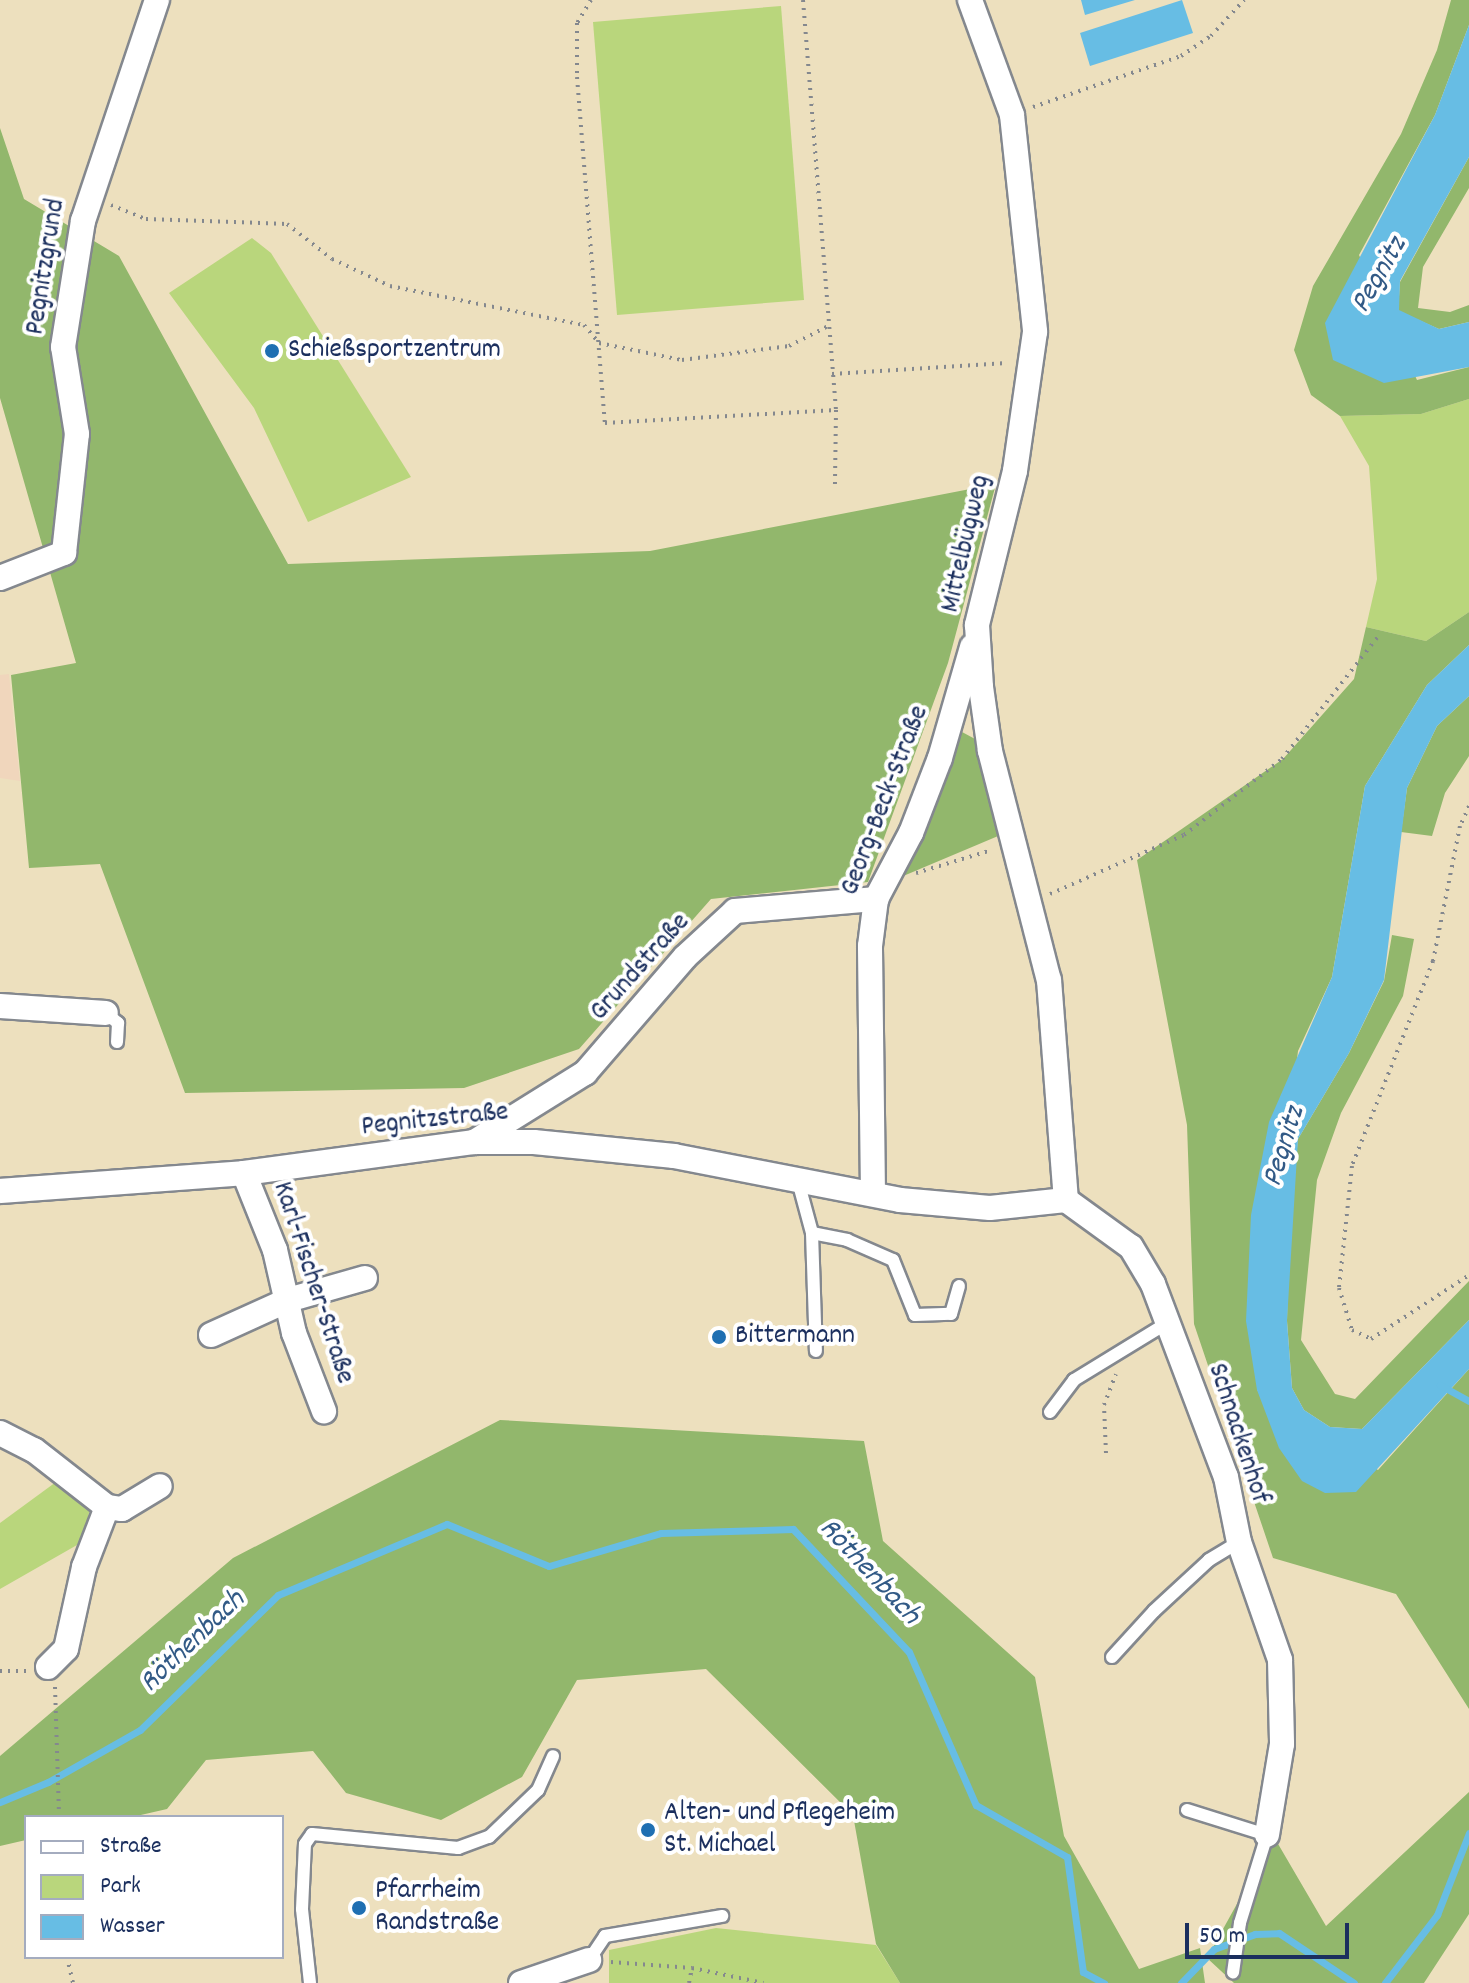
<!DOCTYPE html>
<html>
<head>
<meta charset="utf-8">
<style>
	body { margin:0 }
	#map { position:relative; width:1469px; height:1983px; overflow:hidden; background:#ede0be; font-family:Dekko,sans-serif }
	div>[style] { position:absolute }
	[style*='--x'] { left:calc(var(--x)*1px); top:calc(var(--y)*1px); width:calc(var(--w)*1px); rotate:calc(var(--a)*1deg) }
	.built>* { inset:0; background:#f0d6bc }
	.green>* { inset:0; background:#b9d67c }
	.forest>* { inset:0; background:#92b76c }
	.water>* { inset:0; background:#67bde4 }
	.stream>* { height:7px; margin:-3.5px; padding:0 3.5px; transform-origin:3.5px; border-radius:3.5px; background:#67bde4 }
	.path>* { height:4px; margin-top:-2px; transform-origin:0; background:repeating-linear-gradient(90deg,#84888e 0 2px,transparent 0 8px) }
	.roads { filter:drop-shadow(2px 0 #84888e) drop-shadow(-2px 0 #84888e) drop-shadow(0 2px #84888e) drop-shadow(0 -2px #84888e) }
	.service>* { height:12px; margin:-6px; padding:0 6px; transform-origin:6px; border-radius:6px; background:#fff }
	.minor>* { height:24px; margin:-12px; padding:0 12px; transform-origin:12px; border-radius:12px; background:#fff }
	.dots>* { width:22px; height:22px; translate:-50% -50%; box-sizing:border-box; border:4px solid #fff; border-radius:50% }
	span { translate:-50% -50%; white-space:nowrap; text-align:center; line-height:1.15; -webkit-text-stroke:8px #fff; paint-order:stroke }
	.street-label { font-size:28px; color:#1b2f5e }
	.poi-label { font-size:28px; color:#1b2f5e }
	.left { translate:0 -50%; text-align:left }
	.water-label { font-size:30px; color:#325a86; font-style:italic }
	.legend { position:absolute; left:24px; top:1815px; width:260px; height:144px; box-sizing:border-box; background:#fff; border:2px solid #a4acbf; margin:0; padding:10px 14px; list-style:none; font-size:24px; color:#1b2f5e }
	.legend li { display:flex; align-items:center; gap:16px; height:40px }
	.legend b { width:40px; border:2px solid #a4acbf }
	.scale { position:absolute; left:1185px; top:1923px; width:164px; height:36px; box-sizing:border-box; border:4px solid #1b2f5e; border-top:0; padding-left:10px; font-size:24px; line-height:28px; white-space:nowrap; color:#1b2f5e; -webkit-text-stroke:6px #fff; paint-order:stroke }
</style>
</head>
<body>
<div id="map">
	<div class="built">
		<i style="clip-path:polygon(9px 674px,20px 781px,0 778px,0 675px)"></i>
	</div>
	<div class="green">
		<i style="clip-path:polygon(781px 6px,804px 300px,617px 315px,593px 22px)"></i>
		<i style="clip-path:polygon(252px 238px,271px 253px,411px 477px,308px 522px,254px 408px,169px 293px)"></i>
		<i style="clip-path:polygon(1469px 399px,1469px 612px,1426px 641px,1366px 627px,1377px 579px,1369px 466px,1340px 416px,1421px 414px)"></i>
		<i style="clip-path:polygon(56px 1482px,90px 1507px,84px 1541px,0 1589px,0 1523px)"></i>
		<i style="clip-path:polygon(716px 1928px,876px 1945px,900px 1983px,609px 1983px,609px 1950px)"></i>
	</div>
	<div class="forest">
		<i style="clip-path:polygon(1451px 0,1469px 0,1469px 25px,1435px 115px,1359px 255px,1417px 380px,1469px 367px,1469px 399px,1421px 414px,1340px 416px,1311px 395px,1294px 350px,1313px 286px,1401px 134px,1437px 50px)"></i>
		<i style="clip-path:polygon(0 128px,24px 199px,119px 256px,288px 564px,650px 551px,996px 484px,948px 663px,868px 882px,711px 899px,579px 1049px,464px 1088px,185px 1093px,100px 864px,29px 868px,11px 675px,76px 663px,0 398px)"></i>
		<i style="clip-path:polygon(1469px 157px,1469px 188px,1423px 267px,1418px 308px,1450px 312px,1469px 305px,1469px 322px,1439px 329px,1398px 311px,1400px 282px)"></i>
		<i style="clip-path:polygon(1469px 612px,1469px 645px,1427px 685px,1365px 786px,1332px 977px,1298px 1051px,1257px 1390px,1378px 1470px,1469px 1369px,1469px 1709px,1396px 1594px,1273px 1558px,1194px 1324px,1187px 1125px,1137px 860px,1283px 759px,1354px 679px,1366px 627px,1426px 641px)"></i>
		<i style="clip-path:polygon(1469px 696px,1469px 756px,1445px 793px,1432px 836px,1401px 832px,1407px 788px,1437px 726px)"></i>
		<i style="clip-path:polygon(962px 732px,990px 747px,1010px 831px,889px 882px)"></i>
		<i style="clip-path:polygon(1392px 935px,1414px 939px,1403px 996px,1341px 1113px,1317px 1180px,1301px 1340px,1335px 1394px,1355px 1399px,1469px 1281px,1469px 1320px,1362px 1429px,1330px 1427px,1304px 1410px,1292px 1388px,1287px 1321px,1289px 1222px,1298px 1139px,1349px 1053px,1384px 981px)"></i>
		<i style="clip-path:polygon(500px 1420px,864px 1441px,883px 1541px,1035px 1677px,1064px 1836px,1139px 1969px,1200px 1948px,1205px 1983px,900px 1983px,876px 1944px,853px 1815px,706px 1669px,577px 1680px,522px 1777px,441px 1820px,346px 1793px,313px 1751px,206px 1760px,167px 1809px,132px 1817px,26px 1817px,26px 1840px,0 1846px,0 1756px,233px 1558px)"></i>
		<i style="clip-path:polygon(1469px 1792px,1469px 1914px,1424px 1983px,1234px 1983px,1207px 1958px,1274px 1837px,1326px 1926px)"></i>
	</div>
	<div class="water">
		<i style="clip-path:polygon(1081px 0,1135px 0,1085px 15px)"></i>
		<i style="clip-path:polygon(1182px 0,1193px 33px,1090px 66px,1080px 33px)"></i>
		<i style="clip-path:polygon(1469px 25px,1469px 157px,1400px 281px,1399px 310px,1439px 329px,1469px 322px,1469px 367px,1384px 383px,1333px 360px,1325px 323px,1435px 115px)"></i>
		<i style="clip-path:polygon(1469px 645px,1469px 696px,1437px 726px,1407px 788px,1384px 980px,1349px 1053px,1298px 1139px,1287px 1321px,1292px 1388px,1304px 1410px,1330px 1427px,1362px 1429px,1469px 1320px,1469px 1369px,1356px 1492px,1325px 1493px,1302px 1481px,1279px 1448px,1257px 1390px,1246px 1321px,1251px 1215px,1269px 1122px,1332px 977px,1365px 786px,1427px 685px)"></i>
	</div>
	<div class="stream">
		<i style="--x:1440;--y:1385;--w:33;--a:29"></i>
		<i style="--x:0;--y:1802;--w:52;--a:-22.6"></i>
		<i style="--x:48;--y:1782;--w:106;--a:-29.5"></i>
		<i style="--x:140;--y:1730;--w:193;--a:-44.4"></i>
		<i style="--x:278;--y:1595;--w:183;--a:-22.8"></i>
		<i style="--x:447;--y:1524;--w:110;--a:22.4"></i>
		<i style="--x:549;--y:1566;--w:117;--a:-16.4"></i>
		<i style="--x:661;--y:1533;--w:132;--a:-1.7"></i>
		<i style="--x:793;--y:1529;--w:169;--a:46.7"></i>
		<i style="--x:909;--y:1652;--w:167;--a:66.4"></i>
		<i style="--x:976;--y:1805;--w:105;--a:29.7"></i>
		<i style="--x:1067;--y:1857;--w:116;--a:82.1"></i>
		<i style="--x:1083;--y:1972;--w:24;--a:28"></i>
		<i style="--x:1181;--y:1983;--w:47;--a:-45.9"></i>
		<i style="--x:1214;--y:1949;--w:44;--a:-20.1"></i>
		<i style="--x:1255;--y:1934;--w:24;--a:-2"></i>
		<i style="--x:1279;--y:1933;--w:90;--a:33.7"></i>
		<i style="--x:1385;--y:1983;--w:86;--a:-52.6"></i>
		<i style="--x:1437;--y:1915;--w:88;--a:-68.7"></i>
	</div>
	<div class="path">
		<i style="--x:591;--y:0;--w:27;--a:121"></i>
		<i style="--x:577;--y:23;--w:54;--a:90"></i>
		<i style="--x:577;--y:77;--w:347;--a:85.4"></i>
		<i style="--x:605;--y:423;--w:231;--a:-3.2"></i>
		<i style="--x:803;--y:0;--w:411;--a:85.4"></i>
		<i style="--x:836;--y:410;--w:76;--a:90.8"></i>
		<i style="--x:1033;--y:107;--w:157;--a:-19"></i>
		<i style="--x:1181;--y:56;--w:36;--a:-34"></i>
		<i style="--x:1211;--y:36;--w:49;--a:-47.5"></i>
		<i style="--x:111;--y:205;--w:38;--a:22"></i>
		<i style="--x:146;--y:219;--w:141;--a:2"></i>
		<i style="--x:287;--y:224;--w:57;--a:37.9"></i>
		<i style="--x:332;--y:259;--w:64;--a:25"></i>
		<i style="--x:390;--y:286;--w:198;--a:11.4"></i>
		<i style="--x:584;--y:325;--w:23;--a:50"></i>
		<i style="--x:599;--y:343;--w:85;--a:11.6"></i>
		<i style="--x:682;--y:360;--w:108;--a:-7.5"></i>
		<i style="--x:789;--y:346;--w:44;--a:-27.1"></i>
		<i style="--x:832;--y:374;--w:175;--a:-3.6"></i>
		<i style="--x:1469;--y:806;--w:22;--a:114"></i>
		<i style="--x:1460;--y:826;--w:138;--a:101.3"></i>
		<i style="--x:1433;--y:961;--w:220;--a:111.6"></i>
		<i style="--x:1352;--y:1166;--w:123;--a:96.1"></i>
		<i style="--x:1339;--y:1288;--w:44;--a:72.8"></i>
		<i style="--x:1352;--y:1330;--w:21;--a:25"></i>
		<i style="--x:1371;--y:1339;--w:117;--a:-33.1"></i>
		<i style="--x:916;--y:873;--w:79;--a:-16.8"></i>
		<i style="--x:1050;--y:894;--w:146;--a:-23.8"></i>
		<i style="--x:1184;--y:835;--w:124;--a:-37.8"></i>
		<i style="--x:1282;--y:759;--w:159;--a:-51.9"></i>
		<i style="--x:1106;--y:1453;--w:48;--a:-92.4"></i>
		<i style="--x:1104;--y:1405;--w:33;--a:-69"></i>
		<i style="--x:0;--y:1671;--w:26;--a:0"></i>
		<i style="--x:55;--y:1687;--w:130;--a:88.2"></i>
		<i style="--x:67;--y:1957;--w:27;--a:77"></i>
		<i style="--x:611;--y:1962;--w:81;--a:4.2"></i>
		<i style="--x:689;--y:1983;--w:15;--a:-79"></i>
		<i style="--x:692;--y:1968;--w:73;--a:11.9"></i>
	</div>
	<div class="roads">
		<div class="service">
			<i style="--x:106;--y:1013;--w:16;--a:40"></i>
			<i style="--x:118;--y:1023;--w:19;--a:93"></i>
			<i style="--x:798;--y:1181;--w:54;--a:74.9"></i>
			<i style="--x:812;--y:1233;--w:118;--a:88.1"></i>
			<i style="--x:812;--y:1233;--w:36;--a:11"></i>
			<i style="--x:847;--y:1240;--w:50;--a:23.5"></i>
			<i style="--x:893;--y:1260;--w:59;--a:68.2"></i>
			<i style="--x:915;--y:1315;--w:36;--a:-2"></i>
			<i style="--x:951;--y:1314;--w:29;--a:-74"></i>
			<i style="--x:1050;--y:1412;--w:40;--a:-53"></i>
			<i style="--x:1074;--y:1380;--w:109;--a:-31.5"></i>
			<i style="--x:1112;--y:1657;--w:62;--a:-47.6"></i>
			<i style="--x:1154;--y:1611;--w:75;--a:-42.8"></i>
			<i style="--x:1209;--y:1560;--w:35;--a:-31"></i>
			<i style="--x:1187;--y:1810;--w:84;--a:17.4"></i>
			<i style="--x:1267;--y:1835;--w:92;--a:107.1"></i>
			<i style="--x:1240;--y:1923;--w:50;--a:98"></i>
			<i style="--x:589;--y:1960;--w:29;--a:-56"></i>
			<i style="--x:605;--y:1936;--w:119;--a:-9.7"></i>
			<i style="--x:310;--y:1983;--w:74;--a:-96.2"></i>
			<i style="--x:302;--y:1909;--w:65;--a:-87.4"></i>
			<i style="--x:305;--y:1844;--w:12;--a:-55"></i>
			<i style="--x:312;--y:1834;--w:147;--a:5.5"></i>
			<i style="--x:458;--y:1848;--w:33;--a:-20"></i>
			<i style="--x:489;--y:1837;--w:68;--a:-43.8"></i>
			<i style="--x:538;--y:1790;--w:37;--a:-66"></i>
		</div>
		<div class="minor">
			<i style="--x:970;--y:0;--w:122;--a:69.9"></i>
			<i style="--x:1012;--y:115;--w:218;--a:83.9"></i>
			<i style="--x:1035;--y:332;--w:140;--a:98.2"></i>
			<i style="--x:1015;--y:471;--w:159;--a:103.9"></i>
			<i style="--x:977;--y:625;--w:62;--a:86.3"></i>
			<i style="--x:981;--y:687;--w:65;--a:82"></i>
			<i style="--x:990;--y:751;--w:236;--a:75.6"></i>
			<i style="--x:1049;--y:980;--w:221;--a:85.6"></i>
			<i style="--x:0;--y:578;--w:69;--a:-21.3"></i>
			<i style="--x:64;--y:553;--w:120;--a:-83.8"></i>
			<i style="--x:77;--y:434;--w:88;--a:-99.1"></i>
			<i style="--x:63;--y:347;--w:128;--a:-81"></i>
			<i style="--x:83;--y:221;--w:233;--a:-71.5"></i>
			<i style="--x:0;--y:1006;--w:106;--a:3.8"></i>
			<i style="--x:474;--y:1142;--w:131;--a:-31.9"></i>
			<i style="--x:585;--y:1073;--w:153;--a:-49.2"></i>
			<i style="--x:685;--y:957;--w:68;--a:-42.6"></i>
			<i style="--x:735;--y:911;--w:142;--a:-4.9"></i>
			<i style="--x:244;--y:1173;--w:83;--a:68.1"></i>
			<i style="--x:275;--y:1250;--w:85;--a:77.1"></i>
			<i style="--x:294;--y:1333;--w:84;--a:69"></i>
			<i style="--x:0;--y:1191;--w:245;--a:-4.2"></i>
			<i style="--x:244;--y:1173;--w:231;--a:-7.7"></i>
			<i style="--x:473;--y:1142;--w:61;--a:0"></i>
			<i style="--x:534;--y:1142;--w:141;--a:5.7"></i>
			<i style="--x:674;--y:1156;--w:230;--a:11"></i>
			<i style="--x:900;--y:1200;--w:90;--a:5.1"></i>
			<i style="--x:990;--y:1208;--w:76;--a:-6"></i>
			<i style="--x:1066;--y:1200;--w:80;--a:35.9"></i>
			<i style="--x:1131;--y:1247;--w:43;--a:59.3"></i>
			<i style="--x:1153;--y:1284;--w:206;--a:69.3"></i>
			<i style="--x:1226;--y:1477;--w:66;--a:78.7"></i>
			<i style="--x:1239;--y:1542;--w:125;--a:70.8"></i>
			<i style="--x:1280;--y:1660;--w:84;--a:88.6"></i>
			<i style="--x:1282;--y:1744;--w:92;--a:99.4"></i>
			<i style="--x:873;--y:1194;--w:248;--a:-90.7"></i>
			<i style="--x:870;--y:946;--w:47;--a:-82.7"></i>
			<i style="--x:876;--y:899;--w:75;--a:-62.1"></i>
			<i style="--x:911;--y:833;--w:80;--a:-68.9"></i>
			<i style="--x:940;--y:758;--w:116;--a:-73.9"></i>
			<i style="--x:211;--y:1335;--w:85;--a:-24.4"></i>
			<i style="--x:288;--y:1300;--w:80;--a:-15.9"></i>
			<i style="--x:0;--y:1433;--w:38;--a:27"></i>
			<i style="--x:34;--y:1450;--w:93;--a:38"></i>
			<i style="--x:107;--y:1507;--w:15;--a:8"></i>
			<i style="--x:122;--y:1509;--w:44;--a:-31.2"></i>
			<i style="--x:48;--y:1667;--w:25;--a:-45"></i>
			<i style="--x:66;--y:1649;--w:84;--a:-77.6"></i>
			<i style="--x:84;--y:1567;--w:64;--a:-69"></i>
			<i style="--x:521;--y:1983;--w:72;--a:-18.7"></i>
		</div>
	</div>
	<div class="dots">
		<i style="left:272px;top:351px;background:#1f6fb2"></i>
		<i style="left:719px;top:1337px;background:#1f6fb2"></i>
		<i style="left:648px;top:1830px;background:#1f6fb2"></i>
		<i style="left:359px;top:1908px;background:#1f6fb2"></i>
	</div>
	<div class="street-label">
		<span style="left:47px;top:267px;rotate:-81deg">Pegnitzgrund</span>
		<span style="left:967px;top:544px;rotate:-77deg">Mittelbügweg</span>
		<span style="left:886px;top:801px;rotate:-69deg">Georg-Beck-Straße</span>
		<span style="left:641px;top:968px;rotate:-48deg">Grundstraße</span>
		<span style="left:435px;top:1121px;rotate:-6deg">Pegnitzstraße</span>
		<span style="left:312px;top:1283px;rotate:72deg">Karl-Fischer-Straße</span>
		<span style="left:1237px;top:1434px;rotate:72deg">Schnackenhof</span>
	</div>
	<div class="poi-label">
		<span class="left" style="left:288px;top:351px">Schießsportzentrum</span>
		<span class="left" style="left:735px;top:1337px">Bittermann</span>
		<span class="left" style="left:664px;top:1830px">Alten- und Pflegeheim<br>St. Michael</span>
		<span class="left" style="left:375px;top:1908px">Pfarrheim<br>Randstraße</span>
	</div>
	<div class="water-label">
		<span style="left:1381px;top:276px;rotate:-60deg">Pegnitz</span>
		<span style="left:1286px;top:1147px;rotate:-73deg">Pegnitz</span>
		<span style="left:868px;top:1573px;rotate:47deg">Röthenbach</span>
		<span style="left:194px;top:1643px;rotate:-44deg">Röthenbach</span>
	</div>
	<ul class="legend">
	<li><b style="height:10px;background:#fff"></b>Straße</li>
	<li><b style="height:22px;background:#b9d67c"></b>Park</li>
	<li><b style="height:22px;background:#67bde4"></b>Wasser</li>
	</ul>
	<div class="scale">50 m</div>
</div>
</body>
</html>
